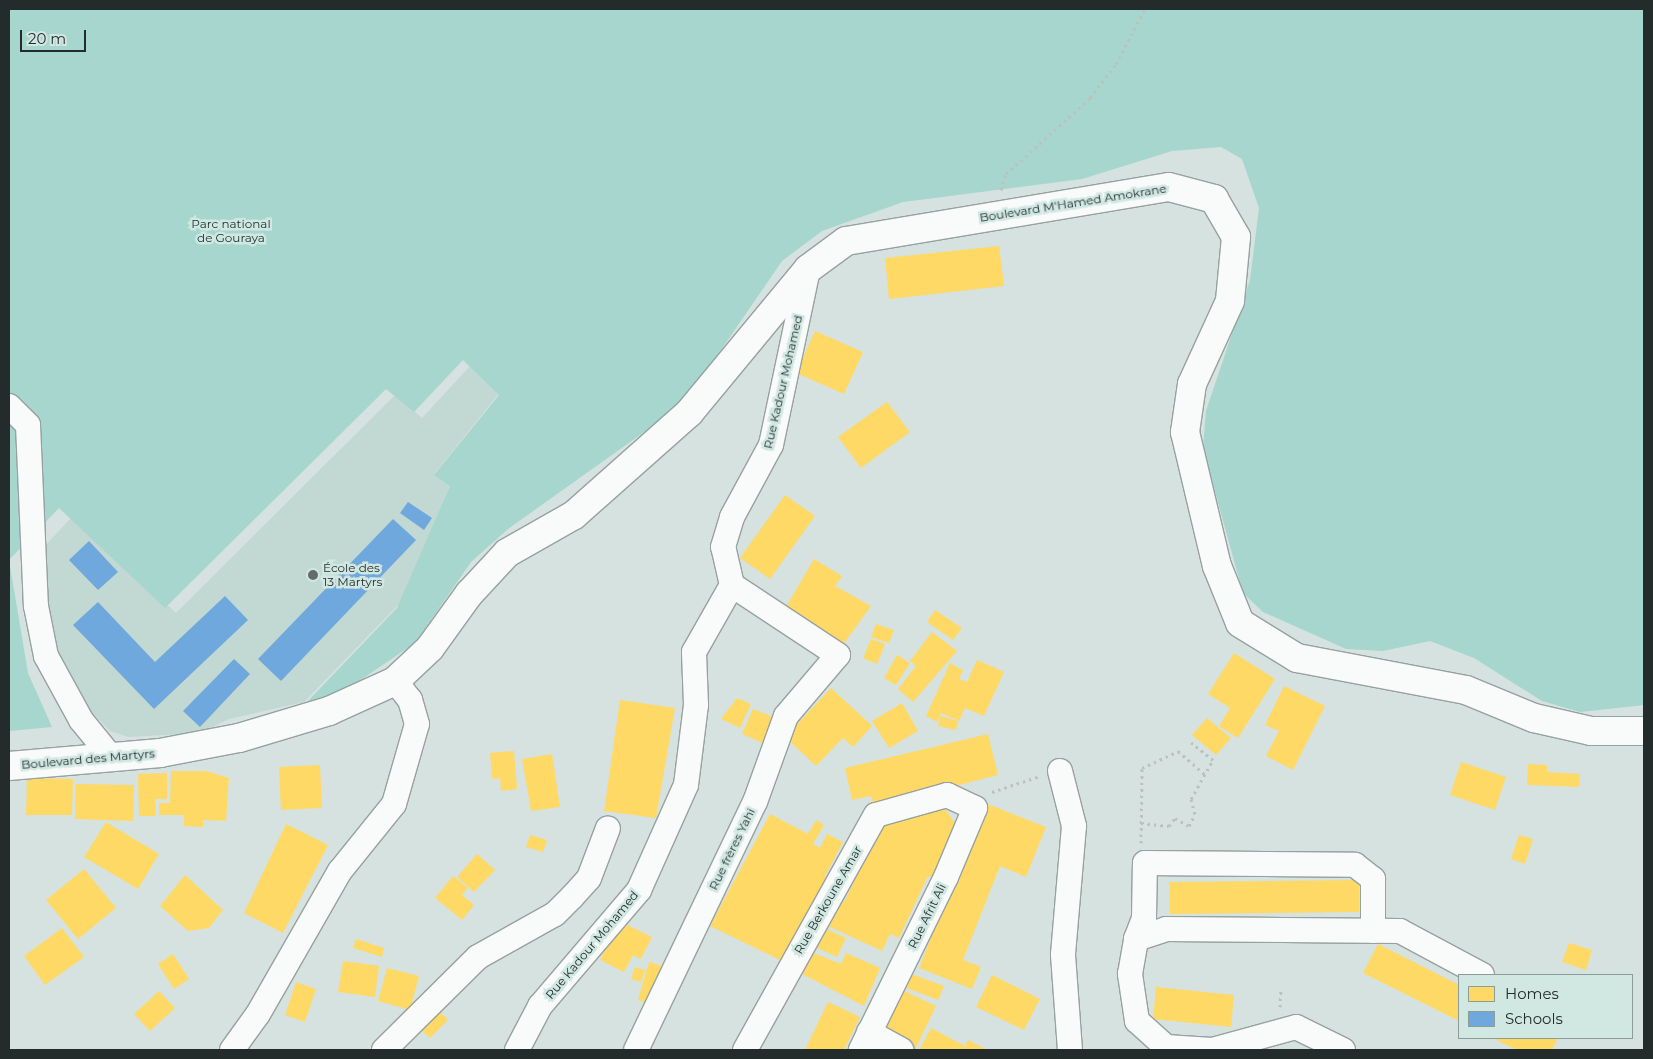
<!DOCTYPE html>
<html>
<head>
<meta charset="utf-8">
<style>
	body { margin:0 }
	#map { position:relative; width:1653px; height:1059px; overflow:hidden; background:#d5e2df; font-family:Montserrat,sans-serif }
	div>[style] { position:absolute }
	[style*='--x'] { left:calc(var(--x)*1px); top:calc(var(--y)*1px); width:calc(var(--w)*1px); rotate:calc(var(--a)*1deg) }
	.built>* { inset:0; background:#c1d8d3 }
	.green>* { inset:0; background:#a6d6cd }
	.homes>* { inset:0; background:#ffd966 }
	.schools>* { inset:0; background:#6fa8dc }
	.path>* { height:3px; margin-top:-1.5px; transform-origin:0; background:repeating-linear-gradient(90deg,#bcc1c0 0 2.5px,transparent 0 6.5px) }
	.roads { filter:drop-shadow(1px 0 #97a19f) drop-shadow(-1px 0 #97a19f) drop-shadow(0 1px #97a19f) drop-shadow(0 -1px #97a19f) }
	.minor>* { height:24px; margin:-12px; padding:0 12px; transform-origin:12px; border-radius:12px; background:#f9fbfa }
	.major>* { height:28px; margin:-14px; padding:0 14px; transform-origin:14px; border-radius:14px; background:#f9fbfa }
	.dots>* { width:14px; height:14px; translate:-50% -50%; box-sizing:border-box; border:2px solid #d0e7e2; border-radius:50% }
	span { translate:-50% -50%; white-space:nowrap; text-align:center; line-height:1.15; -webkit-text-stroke:5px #d0e7e2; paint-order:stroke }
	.street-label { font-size:12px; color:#242c2b }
	.park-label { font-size:12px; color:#1a302c }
	.poi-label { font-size:12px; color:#242c2b }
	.left { translate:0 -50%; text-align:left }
	.frame { position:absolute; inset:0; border:10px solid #242c2b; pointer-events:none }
	.legend { position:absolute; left:1458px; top:974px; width:175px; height:65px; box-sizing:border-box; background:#d0e7e2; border:1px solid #8b9c99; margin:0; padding:6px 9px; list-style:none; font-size:15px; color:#242c2b }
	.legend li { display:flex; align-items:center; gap:10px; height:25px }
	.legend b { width:25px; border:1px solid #8b9c99 }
	.scale { position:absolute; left:20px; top:30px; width:66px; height:22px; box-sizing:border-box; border:2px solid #242c2b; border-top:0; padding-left:6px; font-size:15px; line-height:18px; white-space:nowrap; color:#242c2b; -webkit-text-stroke:4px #d0e7e2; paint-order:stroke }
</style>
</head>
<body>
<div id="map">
	<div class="built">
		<i style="clip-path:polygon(472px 364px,500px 392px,434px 474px,450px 485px,402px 601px,304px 702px,229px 719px,200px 733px,128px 737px,110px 731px,86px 706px,62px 668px,49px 624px,42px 549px,71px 518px,176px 613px,395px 395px,422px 418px)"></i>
	</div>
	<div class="green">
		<i style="clip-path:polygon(9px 9px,1644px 9px,1644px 705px,1580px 712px,1542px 701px,1474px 658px,1430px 641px,1383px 651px,1346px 649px,1263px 612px,1243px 593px,1203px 448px,1206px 411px,1250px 280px,1259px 208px,1242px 159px,1221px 147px,1172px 151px,1082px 179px,903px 202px,822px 231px,782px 261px,712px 363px,668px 415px,508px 529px,471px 562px,415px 643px,343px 692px,307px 702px,397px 608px,450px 486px,434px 475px,499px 395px,463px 360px,414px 412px,386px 389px,165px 608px,59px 508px,9px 560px)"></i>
		<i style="clip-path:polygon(9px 560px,28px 673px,52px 727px,9px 731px)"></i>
	</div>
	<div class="homes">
		<i style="clip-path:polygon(999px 246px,1004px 286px,889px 299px,885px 258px)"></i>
		<i style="clip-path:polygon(815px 331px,863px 352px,844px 394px,796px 373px)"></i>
		<i style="clip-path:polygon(887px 402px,910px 432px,861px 468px,838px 437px)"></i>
		<i style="clip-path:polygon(785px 495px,815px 516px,770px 579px,740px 558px)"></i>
		<i style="clip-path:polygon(814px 559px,842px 576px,835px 586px,871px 606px,842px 646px,783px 612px)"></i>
		<i style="clip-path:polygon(935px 610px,962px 628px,953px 640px,927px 622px)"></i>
		<i style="clip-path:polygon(876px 624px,894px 630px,889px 643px,871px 637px)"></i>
		<i style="clip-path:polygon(932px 632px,957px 651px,913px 702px,898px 689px,916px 666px,910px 661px)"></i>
		<i style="clip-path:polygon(871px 639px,885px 644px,877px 664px,863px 658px)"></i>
		<i style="clip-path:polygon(1234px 653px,1275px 679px,1238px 738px,1219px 726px,1230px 708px,1208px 694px)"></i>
		<i style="clip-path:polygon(897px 655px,910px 663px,896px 685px,884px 678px)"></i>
		<i style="clip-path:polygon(977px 660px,1004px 672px,984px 716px,965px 708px,959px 721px,941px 713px,937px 722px,926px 716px,950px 663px,963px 670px,959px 679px,967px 682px)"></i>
		<i style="clip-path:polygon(1284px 686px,1325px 706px,1293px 770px,1266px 756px,1279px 731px,1265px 725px)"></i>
		<i style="clip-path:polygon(831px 688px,872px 726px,853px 747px,843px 738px,816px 766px,785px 737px)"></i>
		<i style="clip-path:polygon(737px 698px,751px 704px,740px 728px,721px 719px)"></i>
		<i style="clip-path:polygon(620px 700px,675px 708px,656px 818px,604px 811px)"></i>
		<i style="clip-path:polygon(902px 703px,918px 731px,889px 748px,872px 721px)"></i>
		<i style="clip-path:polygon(753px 709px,778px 719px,767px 745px,742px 734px)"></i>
		<i style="clip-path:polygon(940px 716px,958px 721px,956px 730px,938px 726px)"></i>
		<i style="clip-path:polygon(1207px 718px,1231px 738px,1216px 755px,1192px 735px)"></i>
		<i style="clip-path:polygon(988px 734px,998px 775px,874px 807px,871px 796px,852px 800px,845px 768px)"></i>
		<i style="clip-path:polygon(514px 751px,517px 789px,501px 791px,500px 778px,492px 779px,490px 753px)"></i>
		<i style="clip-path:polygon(552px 754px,560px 807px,531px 811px,522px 759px)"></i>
		<i style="clip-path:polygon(1461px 762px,1506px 777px,1495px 810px,1450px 795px)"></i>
		<i style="clip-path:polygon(1528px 764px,1547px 765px,1547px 772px,1580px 774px,1579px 787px,1527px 785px)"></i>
		<i style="clip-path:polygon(320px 765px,322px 808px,281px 810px,279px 767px)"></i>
		<i style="clip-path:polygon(171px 771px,206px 771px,229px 778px,226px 821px,203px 820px,203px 827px,184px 826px,184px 815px,159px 815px,159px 803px,170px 803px)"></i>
		<i style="clip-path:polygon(167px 773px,167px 799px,155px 799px,156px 816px,139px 816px,138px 774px)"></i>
		<i style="clip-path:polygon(27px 778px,73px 779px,72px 815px,26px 815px)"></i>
		<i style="clip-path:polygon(76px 784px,134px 785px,133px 821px,75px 819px)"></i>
		<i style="clip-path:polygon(985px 803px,1046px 827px,1026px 877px,1000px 866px,963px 960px,981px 967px,972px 989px,919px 968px)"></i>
		<i style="clip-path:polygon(943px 806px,960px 830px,940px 872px,927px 878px,899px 938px,890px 934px,882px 951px,828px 926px,840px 899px,845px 901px,882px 820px)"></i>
		<i style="clip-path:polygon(770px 814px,808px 834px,816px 820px,824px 825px,813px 844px,820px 848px,827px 834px,843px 842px,825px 876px,829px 878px,782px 961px,710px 926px)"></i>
		<i style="clip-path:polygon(106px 822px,159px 854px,138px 889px,84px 857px)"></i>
		<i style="clip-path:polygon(286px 824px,328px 845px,283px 933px,244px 913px)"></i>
		<i style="clip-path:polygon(530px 835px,547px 840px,543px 852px,526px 847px)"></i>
		<i style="clip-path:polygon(1519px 835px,1533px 839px,1525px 864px,1511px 859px)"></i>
		<i style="clip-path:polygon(477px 854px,495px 870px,474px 892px,457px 877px)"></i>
		<i style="clip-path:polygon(84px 869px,116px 908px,78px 939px,46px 900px)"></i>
		<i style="clip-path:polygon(185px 875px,223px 910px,209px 928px,188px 931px,160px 906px)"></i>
		<i style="clip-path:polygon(453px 876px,468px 888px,462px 895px,474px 905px,462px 920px,435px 898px)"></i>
		<i style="clip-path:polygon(1359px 880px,1359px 912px,1170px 914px,1169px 882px)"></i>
		<i style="clip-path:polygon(619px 921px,652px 937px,641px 959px,633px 955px,624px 972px,600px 960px)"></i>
		<i style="clip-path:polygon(822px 927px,846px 938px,837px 957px,813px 946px)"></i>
		<i style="clip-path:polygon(62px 928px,84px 957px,45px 985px,24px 956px)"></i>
		<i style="clip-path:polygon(356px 939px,384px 948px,382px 957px,353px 948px)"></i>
		<i style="clip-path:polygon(1569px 943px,1592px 950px,1586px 970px,1562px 962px)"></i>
		<i style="clip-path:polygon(1378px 944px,1459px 985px,1459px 1021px,1363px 973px)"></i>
		<i style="clip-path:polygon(809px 951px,841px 964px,846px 953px,880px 968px,864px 1006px,800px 973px)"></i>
		<i style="clip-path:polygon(173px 954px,189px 979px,174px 989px,158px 964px)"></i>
		<i style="clip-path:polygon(343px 961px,379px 966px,375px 997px,338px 992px)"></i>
		<i style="clip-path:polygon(649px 962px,666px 967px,655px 1005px,638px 1000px)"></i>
		<i style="clip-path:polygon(635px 967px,645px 970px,641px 982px,631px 979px)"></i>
		<i style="clip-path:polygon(387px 968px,419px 976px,410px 1010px,378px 1001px)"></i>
		<i style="clip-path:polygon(906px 972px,944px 986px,938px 1000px,901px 986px)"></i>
		<i style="clip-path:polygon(992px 975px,1040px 999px,1024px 1030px,976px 1007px)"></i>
		<i style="clip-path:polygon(296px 982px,316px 989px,305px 1022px,285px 1015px)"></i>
		<i style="clip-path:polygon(1156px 987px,1234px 995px,1231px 1027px,1153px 1019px)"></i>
		<i style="clip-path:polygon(902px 990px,936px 1006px,915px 1050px,881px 1034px)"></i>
		<i style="clip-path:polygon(159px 991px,175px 1008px,150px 1031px,134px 1014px)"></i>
		<i style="clip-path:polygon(828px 1002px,860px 1017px,844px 1050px,805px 1050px)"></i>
		<i style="clip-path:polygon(438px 1010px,448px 1020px,430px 1038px,420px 1029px)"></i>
		<i style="clip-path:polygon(931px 1028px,965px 1046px,968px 1040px,988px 1050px,919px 1050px)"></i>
		<i style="clip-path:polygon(1492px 1038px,1558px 1038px,1552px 1050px,1517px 1050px)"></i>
	</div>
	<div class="schools">
		<i style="clip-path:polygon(408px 502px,432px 518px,424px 530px,400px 513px)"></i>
		<i style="clip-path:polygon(393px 519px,416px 540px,281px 681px,258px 659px)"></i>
		<i style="clip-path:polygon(89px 541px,118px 572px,98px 590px,69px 560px)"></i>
		<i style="clip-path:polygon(225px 596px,248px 620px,154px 709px,73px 625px,98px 602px,155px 662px)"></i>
		<i style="clip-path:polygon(234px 659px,250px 674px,200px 727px,183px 711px)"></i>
	</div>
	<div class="path">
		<i style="--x:1001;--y:190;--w:17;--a:-73"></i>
		<i style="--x:1006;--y:174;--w:113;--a:-42.1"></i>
		<i style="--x:1090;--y:98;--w:43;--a:-52.6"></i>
		<i style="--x:1116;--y:64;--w:62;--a:-62.2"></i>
		<i style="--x:992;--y:792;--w:51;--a:-18.4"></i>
		<i style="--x:1141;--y:823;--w:28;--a:6"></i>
		<i style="--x:1169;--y:826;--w:10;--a:-53"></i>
		<i style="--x:1175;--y:818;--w:16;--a:30"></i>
		<i style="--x:1189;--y:826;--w:13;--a:-63"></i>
		<i style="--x:1195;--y:814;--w:16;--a:-105"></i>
		<i style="--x:1191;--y:799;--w:45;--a:-60.6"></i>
		<i style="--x:1213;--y:760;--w:28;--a:-141"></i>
		<i style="--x:1141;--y:843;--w:75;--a:-89.2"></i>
		<i style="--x:1142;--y:768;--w:40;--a:-25"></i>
		<i style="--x:1178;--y:751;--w:37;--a:41"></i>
		<i style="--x:1280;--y:1007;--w:17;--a:-87"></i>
	</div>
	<div class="roads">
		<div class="minor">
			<i style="--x:9;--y:406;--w:27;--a:45"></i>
			<i style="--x:28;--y:425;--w:181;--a:87.5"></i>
			<i style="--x:36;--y:606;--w:51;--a:78.7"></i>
			<i style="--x:46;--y:656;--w:73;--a:61.3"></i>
			<i style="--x:81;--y:720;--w:49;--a:50.8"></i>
			<i style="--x:1060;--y:771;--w:57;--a:75.7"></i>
			<i style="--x:1074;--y:826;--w:129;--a:94.9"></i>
			<i style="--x:1063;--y:955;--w:95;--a:85.8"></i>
			<i style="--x:1136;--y:939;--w:22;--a:-69"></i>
			<i style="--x:1144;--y:918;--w:55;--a:-89"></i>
			<i style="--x:1145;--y:863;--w:210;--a:0.5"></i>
			<i style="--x:1355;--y:865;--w:23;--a:38"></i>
			<i style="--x:1373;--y:879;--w:52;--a:90"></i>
			<i style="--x:869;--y:1032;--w:37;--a:29"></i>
			<i style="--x:232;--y:1050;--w:44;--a:-54.2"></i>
			<i style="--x:258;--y:1014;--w:165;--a:-60.2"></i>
			<i style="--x:340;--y:871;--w:86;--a:-51.1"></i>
			<i style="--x:394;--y:804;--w:83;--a:-74"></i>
			<i style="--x:417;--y:724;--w:25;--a:-106"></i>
			<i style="--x:410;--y:700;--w:24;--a:-128"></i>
			<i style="--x:384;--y:1050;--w:132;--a:-44.7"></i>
			<i style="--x:478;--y:957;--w:88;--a:-29.2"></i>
			<i style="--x:555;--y:914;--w:24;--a:-45"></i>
			<i style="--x:572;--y:897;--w:25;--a:-48"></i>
			<i style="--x:589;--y:878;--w:53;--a:-69.2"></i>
			<i style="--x:517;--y:1050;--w:50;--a:-62.4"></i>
			<i style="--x:540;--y:1006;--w:153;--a:-49.5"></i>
			<i style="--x:639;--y:890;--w:115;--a:-65.9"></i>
			<i style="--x:686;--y:785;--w:81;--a:-82.9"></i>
			<i style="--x:696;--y:705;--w:53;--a:-92.2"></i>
			<i style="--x:694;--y:652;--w:77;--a:-60.4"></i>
			<i style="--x:732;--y:585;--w:39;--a:-103"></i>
			<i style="--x:723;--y:547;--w:31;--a:-73"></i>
			<i style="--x:732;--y:517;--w:82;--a:-61.6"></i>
			<i style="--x:771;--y:445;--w:180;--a:-78.1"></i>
			<i style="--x:636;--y:1050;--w:275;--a:-64.4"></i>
			<i style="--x:755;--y:802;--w:91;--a:-70.2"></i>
			<i style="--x:786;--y:716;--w:80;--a:-49.6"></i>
			<i style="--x:838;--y:655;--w:127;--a:-146.6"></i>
			<i style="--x:745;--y:1050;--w:269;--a:-60.9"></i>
			<i style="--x:876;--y:815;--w:74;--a:-15.7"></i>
			<i style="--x:947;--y:795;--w:31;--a:25"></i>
			<i style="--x:975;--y:808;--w:75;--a:112.8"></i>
			<i style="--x:946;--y:877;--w:193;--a:116.2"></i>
			<i style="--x:1343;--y:1050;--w:52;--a:-153.9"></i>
			<i style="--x:1296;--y:1027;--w:87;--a:164.7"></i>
			<i style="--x:1212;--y:1050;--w:46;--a:-176.3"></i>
			<i style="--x:1166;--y:1047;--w:39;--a:-138"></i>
			<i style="--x:1137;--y:1021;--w:48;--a:-98.5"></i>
			<i style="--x:1130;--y:974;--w:36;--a:-80"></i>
			<i style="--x:1136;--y:939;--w:32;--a:-18"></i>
			<i style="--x:1166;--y:929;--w:234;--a:0.5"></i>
			<i style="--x:1400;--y:931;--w:93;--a:28.2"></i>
		</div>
		<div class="major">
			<i style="--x:9;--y:766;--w:152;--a:-4.9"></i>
			<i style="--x:160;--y:753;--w:80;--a:-10.8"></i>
			<i style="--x:239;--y:738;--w:94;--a:-16.7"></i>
			<i style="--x:329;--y:711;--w:72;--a:-24.4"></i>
			<i style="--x:395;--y:681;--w:48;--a:-43.3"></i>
			<i style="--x:430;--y:648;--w:67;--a:-54.2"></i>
			<i style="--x:469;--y:594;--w:56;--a:-47.2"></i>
			<i style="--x:507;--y:553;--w:77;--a:-29.6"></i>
			<i style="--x:574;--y:515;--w:154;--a:-41.6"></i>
			<i style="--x:689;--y:413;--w:187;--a:-50.4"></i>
			<i style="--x:808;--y:269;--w:47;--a:-36.4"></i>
			<i style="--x:846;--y:241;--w:327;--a:-9.5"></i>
			<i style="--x:1169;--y:187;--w:47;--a:14.9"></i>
			<i style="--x:1214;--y:199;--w:44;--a:59.9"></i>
			<i style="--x:1236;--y:237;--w:64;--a:95.4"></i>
			<i style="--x:1230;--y:301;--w:91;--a:114.6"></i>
			<i style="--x:1192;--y:384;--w:49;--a:98.3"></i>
			<i style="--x:1185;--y:432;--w:138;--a:76.6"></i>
			<i style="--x:1217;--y:566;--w:61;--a:68"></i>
			<i style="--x:1240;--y:623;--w:67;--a:31.6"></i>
			<i style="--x:1297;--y:658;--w:172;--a:10.7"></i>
			<i style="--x:1466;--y:690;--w:74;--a:22.4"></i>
			<i style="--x:1534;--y:718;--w:58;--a:12.8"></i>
			<i style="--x:1591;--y:731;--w:53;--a:0"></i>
		</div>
	</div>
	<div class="dots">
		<i style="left:313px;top:575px;background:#626c6a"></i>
	</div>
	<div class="street-label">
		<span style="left:1073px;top:203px;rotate:-9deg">Boulevard M'Hamed Amokrane</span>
		<span style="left:783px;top:382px;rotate:-77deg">Rue Kadour Mohamed</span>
		<span style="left:88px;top:759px;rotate:-5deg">Boulevard des Martyrs</span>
		<span style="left:732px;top:849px;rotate:-64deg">Rue frères Yahi</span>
		<span style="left:828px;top:900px;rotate:-60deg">Rue Berkoune Amar</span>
		<span style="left:927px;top:916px;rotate:-64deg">Rue Afrit Ali</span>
		<span style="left:592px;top:945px;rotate:-50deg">Rue Kadour Mohamed</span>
	</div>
	<div class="park-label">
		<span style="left:231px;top:231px">Parc national<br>de Gouraya</span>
	</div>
	<div class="poi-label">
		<span class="left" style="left:323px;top:575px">École des<br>13 Martyrs</span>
	</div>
	<div class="frame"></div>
	<ul class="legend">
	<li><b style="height:14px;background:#ffd966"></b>Homes</li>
	<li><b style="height:14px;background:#6fa8dc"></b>Schools</li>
	</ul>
	<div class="scale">20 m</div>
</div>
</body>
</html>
